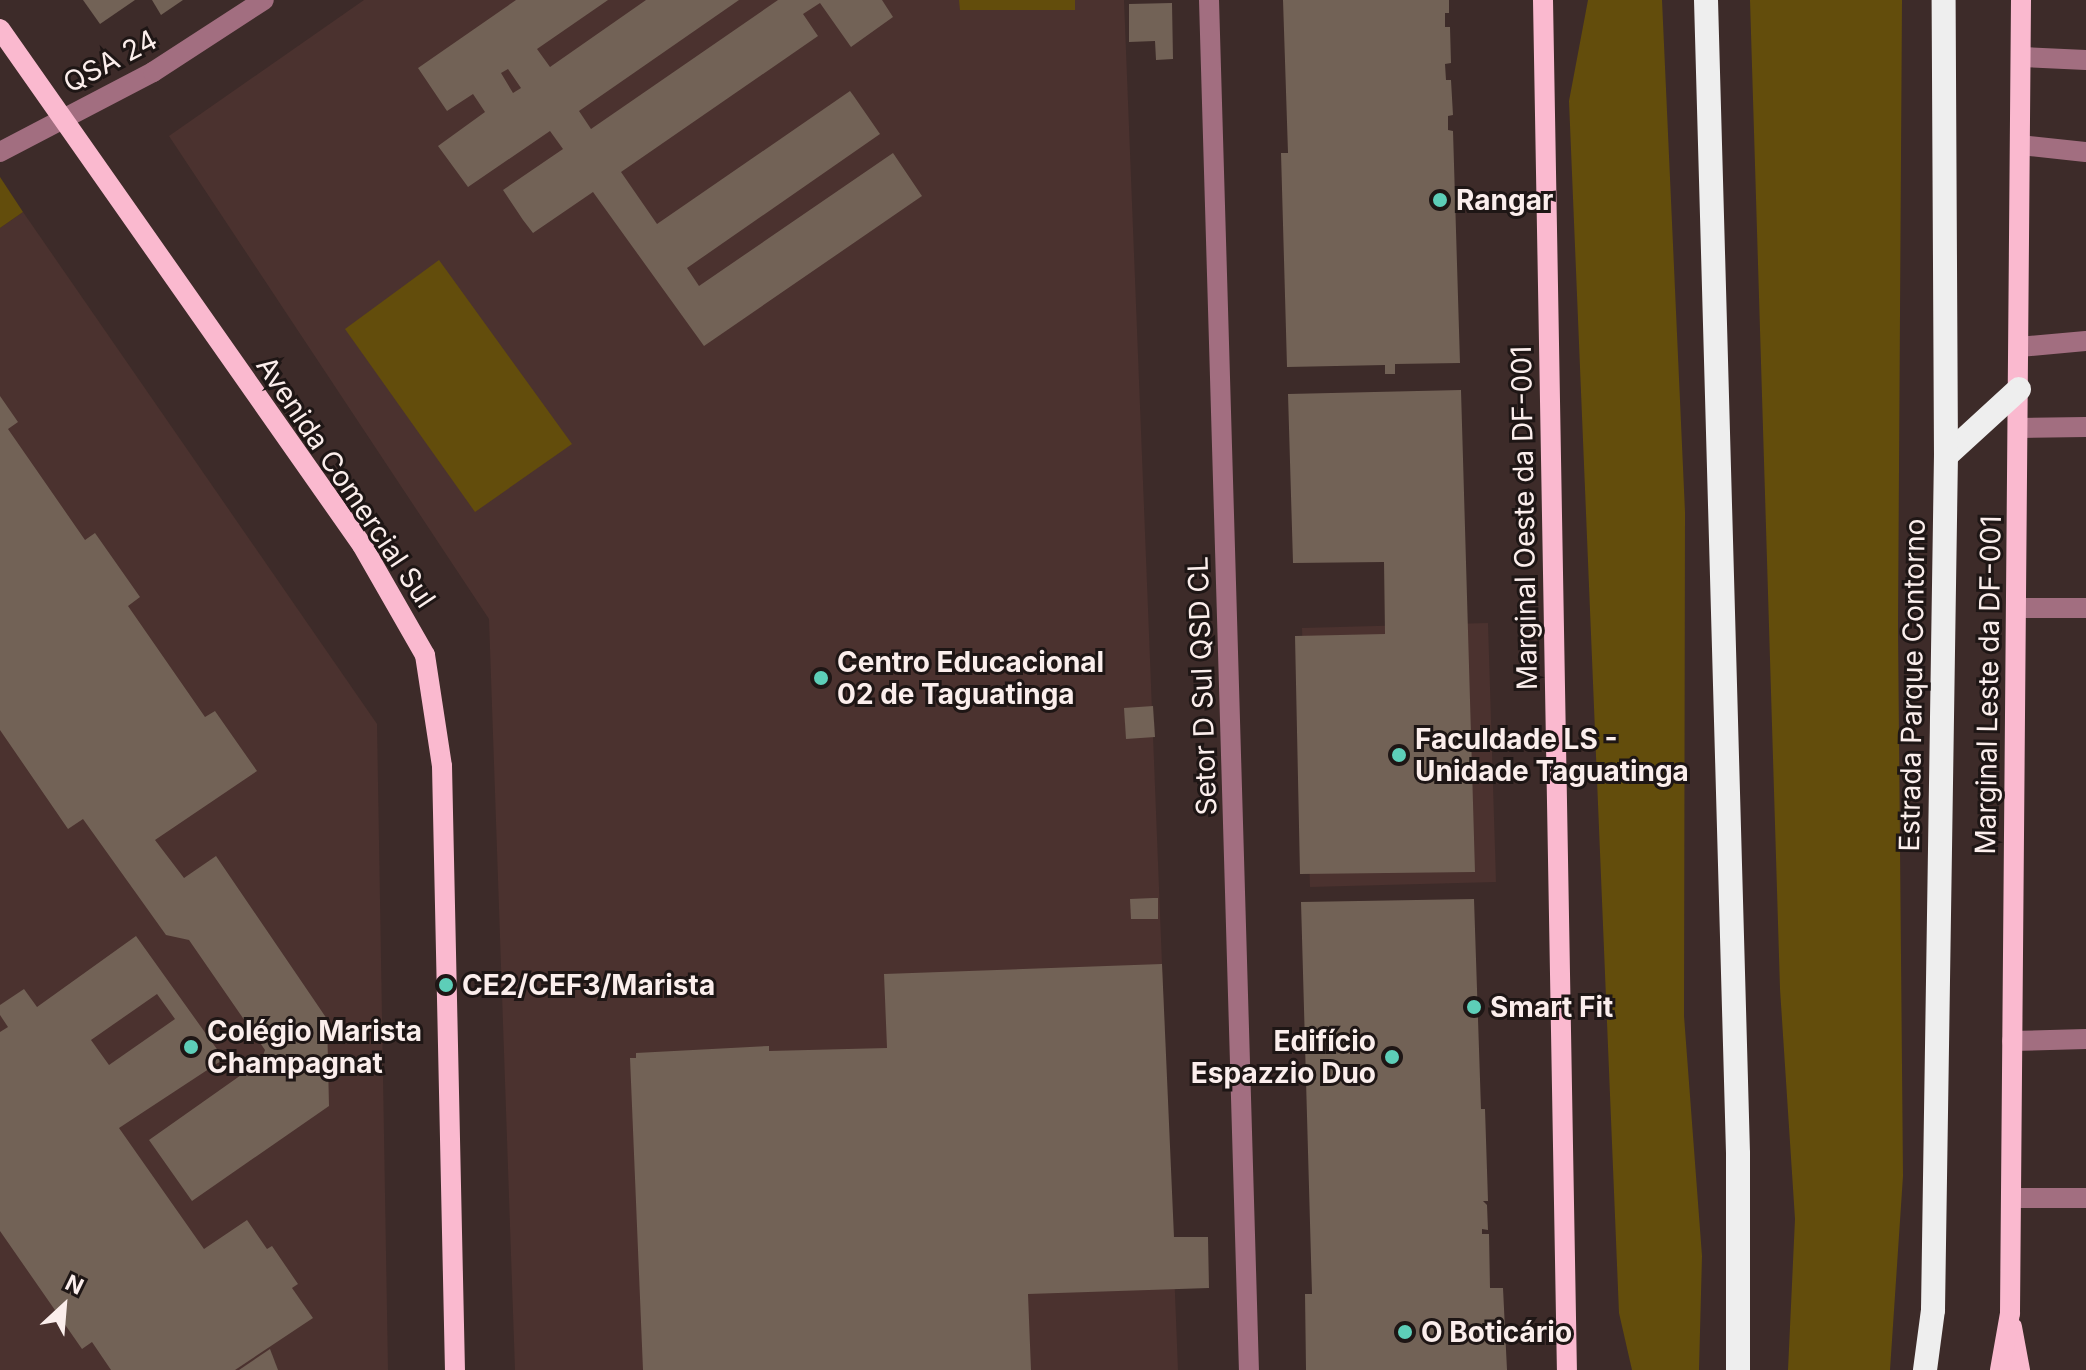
<!DOCTYPE html>
<html>
<head>
<meta charset="utf-8">
<style>
	body { margin:0 }
	#map { position:relative; width:2086px; height:1370px; overflow:hidden; background:#3d2b29; font-family:Inter,sans-serif }
	div>[style] { position:absolute }
	[style*='--x'] { left:calc(var(--x)*1px); top:calc(var(--y)*1px); width:calc(var(--w)*1px); rotate:calc(var(--a)*1deg) }
	.built>* { inset:0; background:#4b322f }
	.green>* { inset:0; background:#634d0c }
	.building>* { inset:0; background:#726256 }
	.minor>* { height:20px; margin:-10px; padding:0 10px; transform-origin:10px; border-radius:10px; background:#a26e80 }
	.major>* { height:20px; margin:-10px; padding:0 10px; transform-origin:10px; border-radius:10px; background:#fab9cf }
	.highway>* { height:24px; margin:-12px; padding:0 12px; transform-origin:12px; border-radius:12px; background:#eee }
	.dots>* { width:22px; height:22px; translate:-50% -50%; box-sizing:border-box; border:4px solid #1e1615; border-radius:50% }
	span { translate:-50% -50%; white-space:nowrap; text-align:center; line-height:1.15; -webkit-text-stroke:6px #1e1615; paint-order:stroke }
	.street-label { font-size:28px; color:#fbeeec }
	.poi-label { font-size:28px; color:#fbeeec; font-weight:700 }
	.left { translate:0 -50%; text-align:left }
	.right { translate:-100% -50%; text-align:right }
	.north { position:absolute; left:24px; top:1266px; width:80px; height:80px; -webkit-text-stroke:6px #1e1615; paint-order:stroke; rotate:26deg; font-size:22px; font-weight:700; line-height:32px; text-align:center; color:#fbeeec }
	.north::after { content:''; display:block; margin:auto; width:28px; height:36px; background:#fbeeec; clip-path:polygon(50% 0,100% 100%,50% 72%,0 100%) }
</style>
</head>
<body>
<div id="map">
	<div class="built">
		<i style="clip-path:polygon(364px 0,1124px 0,1178px 1370px,515px 1370px,489px 619px,169px 136px)"></i>
		<i style="clip-path:polygon(23px 212px,377px 724px,388px 1370px,0 1370px,0 228px)"></i>
		<i style="clip-path:polygon(1488px 623px,1496px 882px,1310px 887px,1302px 628px)"></i>
	</div>
	<div class="green">
		<i style="clip-path:polygon(959px 0,1075px 0,1075px 10px,960px 10px)"></i>
		<i style="clip-path:polygon(1588px 0,1662px 0,1685px 512px,1684px 1016px,1702px 1256px,1699px 1370px,1632px 1370px,1619px 1313px,1569px 101px)"></i>
		<i style="clip-path:polygon(1750px 0,1902px 0,1898px 627px,1903px 1176px,1890px 1370px,1788px 1370px,1795px 1219px,1780px 989px)"></i>
		<i style="clip-path:polygon(0 177px,23px 212px,0 228px)"></i>
		<i style="clip-path:polygon(439px 260px,572px 444px,475px 512px,345px 329px)"></i>
	</div>
	<div class="building">
		<i style="clip-path:polygon(83px 0,135px 0,100px 24px)"></i>
		<i style="clip-path:polygon(152px 0,183px 0,161px 15px)"></i>
		<i style="clip-path:polygon(evenodd,516px 0,608px 0,537px 49px,550px 67px,646px 0,739px 0,579px 111px,591px 129px,778px 0,882px 0,893px 17px,851px 47px,820px 3px,803px 14px,818px 36px,621px 172px,657px 224px,850px 91px,853px 95px,880px 134px,687px 268px,699px 286px,893px 153px,922px 196px,704px 346px,593px 192px,533px 233px,523px 220px,503px 190px,563px 149px,550px 131px,468px 187px,438px 146px,485px 112px,473px 94px,447px 111px,418px 68px,516px 0,508px 69px,521px 88px,513px 93px,501px 73px,508px 69px)"></i>
		<i style="clip-path:polygon(1283px 0,1449px 0,1449px 13px,1445px 13px,1445px 27px,1450px 27px,1451px 63px,1445px 64px,1446px 80px,1451px 80px,1453px 115px,1448px 116px,1448px 130px,1453px 131px,1460px 363px,1395px 364px,1395px 374px,1385px 374px,1385px 365px,1287px 367px,1281px 153px,1288px 153px)"></i>
		<i style="clip-path:polygon(1172px 3px,1173px 59px,1156px 60px,1155px 41px,1129px 42px,1129px 4px)"></i>
		<i style="clip-path:polygon(1461px 390px,1475px 872px,1300px 874px,1295px 636px,1385px 634px,1384px 562px,1293px 563px,1288px 394px)"></i>
		<i style="clip-path:polygon(0 396px,18px 422px,8px 429px,85px 540px,95px 533px,140px 597px,128px 606px,205px 717px,215px 711px,257px 771px,155px 840px,184px 878px,216px 856px,327px 1019px,329px 1106px,192px 1201px,149px 1140px,261px 1061px,265px 1050px,189px 940px,166px 935px,83px 819px,68px 829px,0 730px)"></i>
		<i style="clip-path:polygon(1153px 706px,1155px 737px,1126px 739px,1124px 708px)"></i>
		<i style="clip-path:polygon(1153px 898px,1158px 898px,1158px 919px,1131px 919px,1130px 899px)"></i>
		<i style="clip-path:polygon(1474px 899px,1481px 1109px,1485px 1109px,1488px 1201px,1483px 1201px,1487px 1205px,1488px 1230px,1482px 1229px,1482px 1234px,1489px 1234px,1490px 1288px,1503px 1288px,1507px 1370px,1306px 1370px,1305px 1294px,1312px 1294px,1301px 902px)"></i>
		<i style="clip-path:polygon(evenodd,136px 936px,224px 1059px,119px 1128px,204px 1249px,247px 1220px,267px 1249px,272px 1246px,298px 1284px,292px 1288px,313px 1318px,235px 1370px,111px 1370px,92px 1342px,82px 1349px,0 1231px,0 1032px,8px 1027px,0 1015px,0 1005px,24px 989px,37px 1007px,136px 936px,157px 994px,175px 1019px,109px 1065px,91px 1040px,157px 994px)"></i>
		<i style="clip-path:polygon(1162px 964px,1174px 1237px,1208px 1237px,1209px 1288px,1028px 1294px,1031px 1370px,643px 1370px,630px 1058px,636px 1058px,636px 1053px,769px 1046px,769px 1051px,887px 1048px,884px 974px)"></i>
		<i style="clip-path:polygon(270px 1349px,278px 1370px,239px 1370px)"></i>
	</div>
	<div class="minor">
		<i style="--x:1209;--y:0;--w:1371;--a:88.33"></i>
		<i style="--x:2021;--y:57;--w:65;--a:2.6"></i>
		<i style="--x:2020;--y:145;--w:66;--a:6.1"></i>
		<i style="--x:0;--y:152;--w:173;--a:-27.6"></i>
		<i style="--x:153;--y:72;--w:132;--a:-33"></i>
		<i style="--x:2019;--y:347;--w:67;--a:-5.1"></i>
		<i style="--x:2019;--y:428;--w:67;--a:-0.9"></i>
		<i style="--x:2017;--y:608;--w:69;--a:0"></i>
		<i style="--x:2012;--y:1041;--w:74;--a:-1.5"></i>
		<i style="--x:2011;--y:1198;--w:75;--a:0"></i>
	</div>
	<div class="major">
		<i style="--x:1543;--y:0;--w:1370;--a:89"></i>
		<i style="--x:0;--y:29;--w:630;--a:54.95"></i>
		<i style="--x:362;--y:545;--w:127;--a:60.2"></i>
		<i style="--x:425;--y:655;--w:112;--a:81.3"></i>
		<i style="--x:442;--y:766;--w:604;--a:88.77"></i>
		<i style="--x:2012;--y:1327;--w:44;--a:79.5"></i>
		<i style="--x:2000;--y:1370;--w:58;--a:-80"></i>
		<i style="--x:2010;--y:1313;--w:1313;--a:-89.52"></i>
	</div>
	<div class="highway">
		<i style="--x:1706;--y:0;--w:1154;--a:88.41"></i>
		<i style="--x:1738;--y:1154;--w:216;--a:90"></i>
		<i style="--x:1946;--y:456;--w:99;--a:-42.5"></i>
		<i style="--x:1925;--y:1370;--w:61;--a:-82.4"></i>
		<i style="--x:1933;--y:1310;--w:854;--a:-89.13"></i>
		<i style="--x:1946;--y:456;--w:456;--a:-90.3"></i>
	</div>
	<div class="dots">
		<i style="left:1440px;top:200px;background:#5dceb8"></i>
		<i style="left:821px;top:678px;background:#5dceb8"></i>
		<i style="left:1399px;top:755px;background:#5dceb8"></i>
		<i style="left:446px;top:985px;background:#5dceb8"></i>
		<i style="left:1474px;top:1007px;background:#5dceb8"></i>
		<i style="left:191px;top:1047px;background:#5dceb8"></i>
		<i style="left:1392px;top:1057px;background:#5dceb8"></i>
		<i style="left:1405px;top:1332px;background:#5dceb8"></i>
	</div>
	<div class="street-label">
		<span style="left:110px;top:61px;rotate:-28deg">QSA 24</span>
		<span style="left:346px;top:482px;rotate:56deg">Avenida Comercial Sul</span>
		<span style="left:1524px;top:518px;rotate:-91deg">Marginal Oeste da DF-001</span>
		<span style="left:1912px;top:685px;rotate:-89deg">Estrada Parque Contorno</span>
		<span style="left:1988px;top:685px;rotate:-89deg">Marginal Leste da DF-001</span>
		<span style="left:1202px;top:686px;rotate:-92deg">Setor D Sul QSD CL</span>
	</div>
	<div class="poi-label">
		<span class="left" style="left:1456px;top:200px">Rangar</span>
		<span class="left" style="left:837px;top:678px">Centro Educacional<br>02 de Taguatinga</span>
		<span class="left" style="left:1415px;top:755px">Faculdade LS -<br>Unidade Taguatinga</span>
		<span class="left" style="left:462px;top:985px">CE2/CEF3/Marista</span>
		<span class="left" style="left:1490px;top:1007px">Smart Fit</span>
		<span class="left" style="left:207px;top:1047px">Colégio Marista<br>Champagnat</span>
		<span class="right" style="left:1376px;top:1057px">Edifício<br>Espazzio Duo</span>
		<span class="left" style="left:1421px;top:1332px">O Boticário</span>
	</div>
	<div class="north">N</div>
</div>
</body>
</html>
